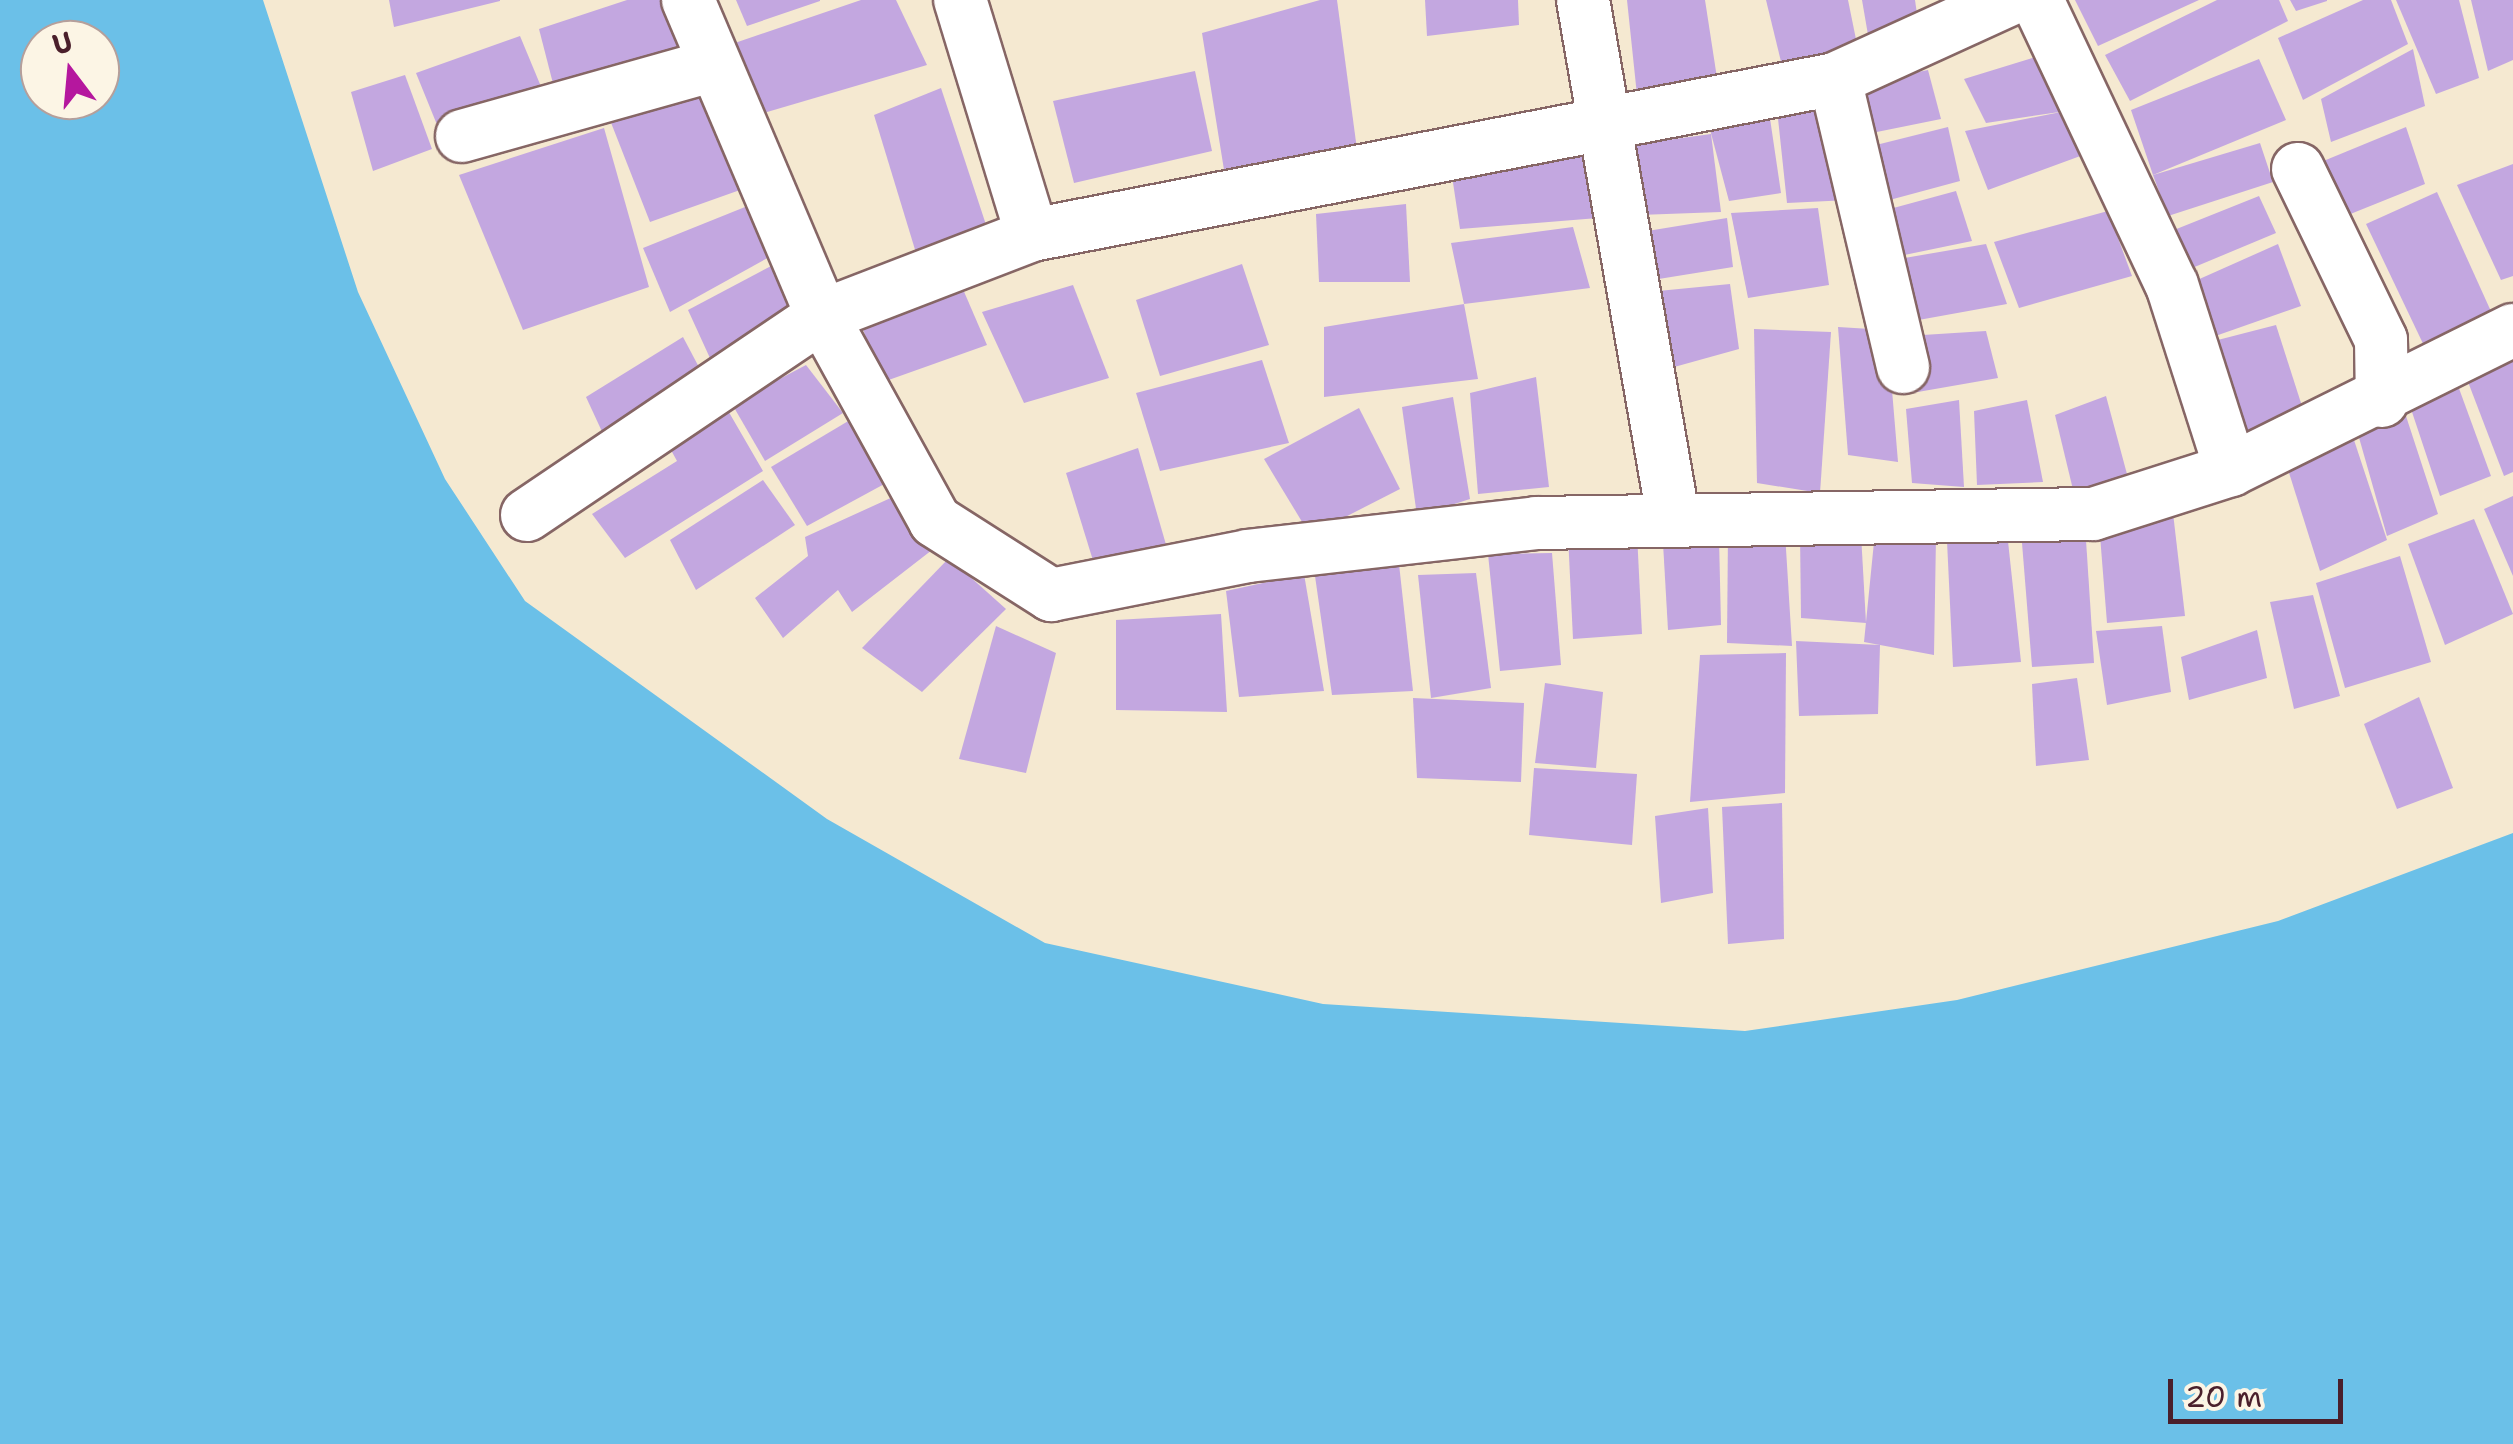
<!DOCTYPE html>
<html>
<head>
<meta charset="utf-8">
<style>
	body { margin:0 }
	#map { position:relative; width:2513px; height:1444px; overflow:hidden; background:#f5e9d1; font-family:"Shantell Sans",sans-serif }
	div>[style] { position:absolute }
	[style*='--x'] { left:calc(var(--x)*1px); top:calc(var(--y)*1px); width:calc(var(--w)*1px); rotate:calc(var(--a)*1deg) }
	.water>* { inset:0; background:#6bc0e8 }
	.building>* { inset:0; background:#c3a7e0 }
	.roads { filter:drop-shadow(2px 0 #866665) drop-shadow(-2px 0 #866665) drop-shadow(0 2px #866665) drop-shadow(0 -2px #866665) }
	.minor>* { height:52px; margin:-26px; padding:0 26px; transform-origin:26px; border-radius:26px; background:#fff }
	span { translate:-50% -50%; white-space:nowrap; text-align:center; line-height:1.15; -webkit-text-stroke:8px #fcf5e5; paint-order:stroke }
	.north { position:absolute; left:20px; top:20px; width:100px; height:100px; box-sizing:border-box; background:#fcf5e5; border:2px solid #b59f9b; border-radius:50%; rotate:344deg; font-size:28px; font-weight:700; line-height:40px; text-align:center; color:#4a1f2b }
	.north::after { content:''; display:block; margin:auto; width:35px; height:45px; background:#b5179e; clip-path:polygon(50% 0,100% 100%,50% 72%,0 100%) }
	.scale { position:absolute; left:2168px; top:1379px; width:175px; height:45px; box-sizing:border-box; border:5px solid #4a1f2b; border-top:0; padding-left:12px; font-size:30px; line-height:35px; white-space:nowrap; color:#4a1f2b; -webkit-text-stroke:8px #fcf5e5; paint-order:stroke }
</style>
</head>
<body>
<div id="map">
	<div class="water">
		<i style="clip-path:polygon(evenodd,0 0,263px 0,358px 292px,445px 479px,525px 601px,827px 819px,1045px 943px,1323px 1004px,1745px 1031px,1957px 1000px,2278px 921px,2513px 833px,2513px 1444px,0 1444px,0 0,40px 40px,100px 40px,100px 100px,40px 100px,40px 40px)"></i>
	</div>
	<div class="building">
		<i style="clip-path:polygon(389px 0,500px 0,500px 1px,394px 27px)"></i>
		<i style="clip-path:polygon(627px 0,674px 0,694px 60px,557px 99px,539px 29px)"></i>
		<i style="clip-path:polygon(736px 0,820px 0,820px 1px,747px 26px)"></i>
		<i style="clip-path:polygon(861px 0,896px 0,927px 65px,750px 117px,726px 46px)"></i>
		<i style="clip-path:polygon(1320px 0,1337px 0,1358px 157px,1225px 176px,1202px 33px)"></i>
		<i style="clip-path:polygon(1425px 0,1518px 0,1519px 25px,1427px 36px)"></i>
		<i style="clip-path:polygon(1627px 0,1705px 0,1719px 91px,1637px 95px)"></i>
		<i style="clip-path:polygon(1766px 0,1848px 0,1861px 64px,1784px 74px)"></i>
		<i style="clip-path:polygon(1862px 0,1915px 0,1920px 35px,1872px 58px)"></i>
		<i style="clip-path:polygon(2075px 0,2199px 0,2098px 46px)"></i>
		<i style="clip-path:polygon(2217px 0,2279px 0,2288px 21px,2130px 101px,2105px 55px)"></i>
		<i style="clip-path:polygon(2290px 0,2327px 0,2327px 1px,2296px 11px)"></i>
		<i style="clip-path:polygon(2363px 0,2391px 0,2408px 44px,2303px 100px,2278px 38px)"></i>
		<i style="clip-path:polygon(2396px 0,2459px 0,2479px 78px,2436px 94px)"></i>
		<i style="clip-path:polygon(2471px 0,2513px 0,2513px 60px,2488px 71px)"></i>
		<i style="clip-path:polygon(520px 36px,547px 101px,444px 142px,416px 73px)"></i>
		<i style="clip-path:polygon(2413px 49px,2425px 106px,2331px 142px,2321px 99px)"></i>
		<i style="clip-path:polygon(2049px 53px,2094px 151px,1988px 190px,1965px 131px,2066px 111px,1986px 123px,1964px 79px)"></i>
		<i style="clip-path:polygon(2259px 59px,2286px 120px,2153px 175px,2131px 110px)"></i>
		<i style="clip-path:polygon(1928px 70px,1941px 119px,1857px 136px,1845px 87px)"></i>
		<i style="clip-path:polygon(1195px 71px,1212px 151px,1074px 183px,1053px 101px)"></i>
		<i style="clip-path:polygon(405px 75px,432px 149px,373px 171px,351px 92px)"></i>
		<i style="clip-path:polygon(694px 83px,740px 190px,650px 222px,608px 115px)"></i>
		<i style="clip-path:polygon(941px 88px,992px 243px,920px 266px,874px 115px)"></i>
		<i style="clip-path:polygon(1827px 102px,1849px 200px,1787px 203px,1777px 109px)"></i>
		<i style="clip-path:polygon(1768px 105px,1781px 193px,1729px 201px,1704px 107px)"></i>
		<i style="clip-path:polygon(1948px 127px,1960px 181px,1871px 205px,1848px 152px)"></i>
		<i style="clip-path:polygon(2406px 127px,2425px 184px,2338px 219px,2321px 162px)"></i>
		<i style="clip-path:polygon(604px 128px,649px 287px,523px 330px,459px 175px)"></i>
		<i style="clip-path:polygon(1711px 134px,1721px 212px,1639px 215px,1631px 145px)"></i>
		<i style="clip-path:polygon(2260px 143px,2273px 182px,2168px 216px,2153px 175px)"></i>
		<i style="clip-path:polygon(1592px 148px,1598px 218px,1460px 229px,1452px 176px)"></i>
		<i style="clip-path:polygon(2513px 164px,2513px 276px,2501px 280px,2457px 185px)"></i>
		<i style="clip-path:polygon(1956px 191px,1972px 241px,1885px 259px,1875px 213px)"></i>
		<i style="clip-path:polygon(2437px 192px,2494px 318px,2427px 352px,2366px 224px)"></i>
		<i style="clip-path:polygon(2259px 196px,2276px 233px,2185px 271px,2169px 232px)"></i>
		<i style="clip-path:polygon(1406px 204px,1410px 282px,1319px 282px,1316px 214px)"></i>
		<i style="clip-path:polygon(750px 205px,771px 256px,670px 312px,643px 248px)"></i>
		<i style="clip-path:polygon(1818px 208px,1829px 285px,1748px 298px,1731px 213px)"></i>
		<i style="clip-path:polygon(2108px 211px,2132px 276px,2019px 308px,1994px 242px)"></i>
		<i style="clip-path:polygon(1727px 218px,1733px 267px,1640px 282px,1629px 234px)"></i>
		<i style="clip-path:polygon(1573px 227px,1590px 288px,1464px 304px,1478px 379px,1324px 397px,1324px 327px,1464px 304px,1451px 243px)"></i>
		<i style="clip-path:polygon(1986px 244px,2007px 304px,1902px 323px,1887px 261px)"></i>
		<i style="clip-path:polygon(2278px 244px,2301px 306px,2204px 340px,2186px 285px)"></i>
		<i style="clip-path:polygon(1242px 264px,1269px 345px,1160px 376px,1136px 300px)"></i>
		<i style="clip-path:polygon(773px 265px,809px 326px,720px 380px,688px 310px)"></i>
		<i style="clip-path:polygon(959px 280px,987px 345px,883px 382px,859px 319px)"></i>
		<i style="clip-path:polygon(1730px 284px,1739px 349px,1667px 369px,1648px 292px)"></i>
		<i style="clip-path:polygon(1073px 285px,1109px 378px,1024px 403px,982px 312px)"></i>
		<i style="clip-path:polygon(2276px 325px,2309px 428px,2239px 448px,2210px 342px)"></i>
		<i style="clip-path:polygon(1838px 327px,1887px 330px,1898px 462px,1848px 455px)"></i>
		<i style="clip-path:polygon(1754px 329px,1831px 332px,1820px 493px,1757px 483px)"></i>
		<i style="clip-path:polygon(1986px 331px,1998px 378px,1912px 393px,1907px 336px)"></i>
		<i style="clip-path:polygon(683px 337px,710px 388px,611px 451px,586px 397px)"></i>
		<i style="clip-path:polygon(2513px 354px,2513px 472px,2504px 476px,2465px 374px)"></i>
		<i style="clip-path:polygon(1262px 360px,1289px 443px,1160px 471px,1136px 393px)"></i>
		<i style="clip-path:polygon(806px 365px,843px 413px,765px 461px,732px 404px)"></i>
		<i style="clip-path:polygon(1536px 377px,1549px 487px,1478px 494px,1470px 393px)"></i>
		<i style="clip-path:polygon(2457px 383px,2491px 476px,2440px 496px,2410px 406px)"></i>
		<i style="clip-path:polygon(2106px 396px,2131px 489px,2076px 502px,2055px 415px)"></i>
		<i style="clip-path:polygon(1453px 397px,1470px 499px,1417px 516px,1402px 407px)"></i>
		<i style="clip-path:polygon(1959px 400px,1964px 487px,1912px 483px,1906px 409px)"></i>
		<i style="clip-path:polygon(2027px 400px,2043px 482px,1977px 485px,1974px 411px)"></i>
		<i style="clip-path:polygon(723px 402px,763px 471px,625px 558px,592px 514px,677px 461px,666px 441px)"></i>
		<i style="clip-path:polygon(1359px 408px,1400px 489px,1310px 535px,1264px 459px)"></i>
		<i style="clip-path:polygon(2405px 413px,2438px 514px,2387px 536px,2358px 434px)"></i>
		<i style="clip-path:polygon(850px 420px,888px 482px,807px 526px,771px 467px)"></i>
		<i style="clip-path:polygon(2353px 437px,2387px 540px,2320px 571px,2285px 460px)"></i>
		<i style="clip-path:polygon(1138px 448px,1167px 548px,1095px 567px,1066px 473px)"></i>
		<i style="clip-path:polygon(763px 480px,795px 525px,696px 590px,670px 540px)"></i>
		<i style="clip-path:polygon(895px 496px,932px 550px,852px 612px,838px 590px,783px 638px,755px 598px,808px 556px,805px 537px)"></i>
		<i style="clip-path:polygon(2513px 496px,2513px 576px,2484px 509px)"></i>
		<i style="clip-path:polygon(2173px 513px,2185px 616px,2107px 623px,2099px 523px)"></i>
		<i style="clip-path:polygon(2474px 519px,2513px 614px,2445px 645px,2408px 544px)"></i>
		<i style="clip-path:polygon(1728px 532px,1785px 533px,1792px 646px,1727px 643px)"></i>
		<i style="clip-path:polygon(1875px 532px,1936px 537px,1934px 655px,1880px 645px,1878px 714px,1799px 716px,1796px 641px,1880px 645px,1864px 642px)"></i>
		<i style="clip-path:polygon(2007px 532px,2021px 662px,1953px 667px,1947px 541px)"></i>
		<i style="clip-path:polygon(1800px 533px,1861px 534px,1866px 623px,1801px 618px)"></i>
		<i style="clip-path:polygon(1637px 534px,1642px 634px,1573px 639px,1568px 535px)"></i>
		<i style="clip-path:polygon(1719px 538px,1721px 625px,1668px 630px,1663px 543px)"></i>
		<i style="clip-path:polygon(2086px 540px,2094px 663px,2032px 667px,2022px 543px)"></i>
		<i style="clip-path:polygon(1552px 553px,1561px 665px,1500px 671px,1488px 554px)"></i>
		<i style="clip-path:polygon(1398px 555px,1413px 691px,1332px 695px,1315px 576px)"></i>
		<i style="clip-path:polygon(2400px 556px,2431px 662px,2345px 688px,2316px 583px)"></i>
		<i style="clip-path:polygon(949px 558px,1006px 609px,922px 692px,862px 648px)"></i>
		<i style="clip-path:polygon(1476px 573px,1491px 688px,1431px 698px,1418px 575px)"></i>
		<i style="clip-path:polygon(1304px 574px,1324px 691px,1239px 697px,1226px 591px)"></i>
		<i style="clip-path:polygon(2313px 595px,2340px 696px,2294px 709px,2270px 602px)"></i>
		<i style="clip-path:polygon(1221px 614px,1227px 712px,1116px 710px,1116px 620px)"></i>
		<i style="clip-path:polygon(996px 626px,1056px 653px,1026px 773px,959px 759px)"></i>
		<i style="clip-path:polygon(2162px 626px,2171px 692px,2107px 705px,2096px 631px)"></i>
		<i style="clip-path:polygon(2257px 630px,2267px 678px,2189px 700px,2181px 657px)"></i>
		<i style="clip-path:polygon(1786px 653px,1785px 793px,1690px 802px,1700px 655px)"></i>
		<i style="clip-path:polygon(2077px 678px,2089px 760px,2036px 766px,2032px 684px)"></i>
		<i style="clip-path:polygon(1545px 683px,1603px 692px,1596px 768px,1535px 763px)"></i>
		<i style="clip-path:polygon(2419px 697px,2453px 788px,2397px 809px,2364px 724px)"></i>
		<i style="clip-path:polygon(1413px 698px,1524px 703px,1521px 782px,1417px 778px)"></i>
		<i style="clip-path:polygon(1534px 768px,1637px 774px,1632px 845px,1529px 835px)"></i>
		<i style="clip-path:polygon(1782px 803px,1784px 939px,1728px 944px,1722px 807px)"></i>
		<i style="clip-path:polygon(1708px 808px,1713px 893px,1661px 903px,1655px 816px)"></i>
	</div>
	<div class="roads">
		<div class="minor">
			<i style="--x:688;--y:0;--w:343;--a:67"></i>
			<i style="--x:822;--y:316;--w:234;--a:61.1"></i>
			<i style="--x:935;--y:521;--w:138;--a:32.5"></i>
			<i style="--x:1051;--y:595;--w:201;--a:-11.2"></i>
			<i style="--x:1248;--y:556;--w:290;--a:-6.5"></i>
			<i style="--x:1536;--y:523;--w:557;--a:-0.93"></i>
			<i style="--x:2093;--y:514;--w:145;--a:-17.7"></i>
			<i style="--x:2231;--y:470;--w:315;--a:-26.4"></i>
			<i style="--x:1583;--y:0;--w:524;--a:80.11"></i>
			<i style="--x:2037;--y:0;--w:315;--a:64.7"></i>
			<i style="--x:2172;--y:285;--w:194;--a:72.3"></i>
			<i style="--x:1835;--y:79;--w:296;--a:76.7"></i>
			<i style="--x:462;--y:136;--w:262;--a:-15.7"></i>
			<i style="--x:2298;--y:169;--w:190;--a:64.1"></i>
			<i style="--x:2381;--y:340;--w:61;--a:89.1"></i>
			<i style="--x:1032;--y:235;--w:818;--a:-10.99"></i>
			<i style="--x:1835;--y:79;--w:190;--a:-24.5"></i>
			<i style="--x:527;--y:515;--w:356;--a:-34"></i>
			<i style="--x:822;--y:316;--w:225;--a:-21.1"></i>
			<i style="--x:1032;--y:235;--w:246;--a:-107"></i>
		</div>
	</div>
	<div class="north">U</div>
	<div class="scale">20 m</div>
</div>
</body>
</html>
